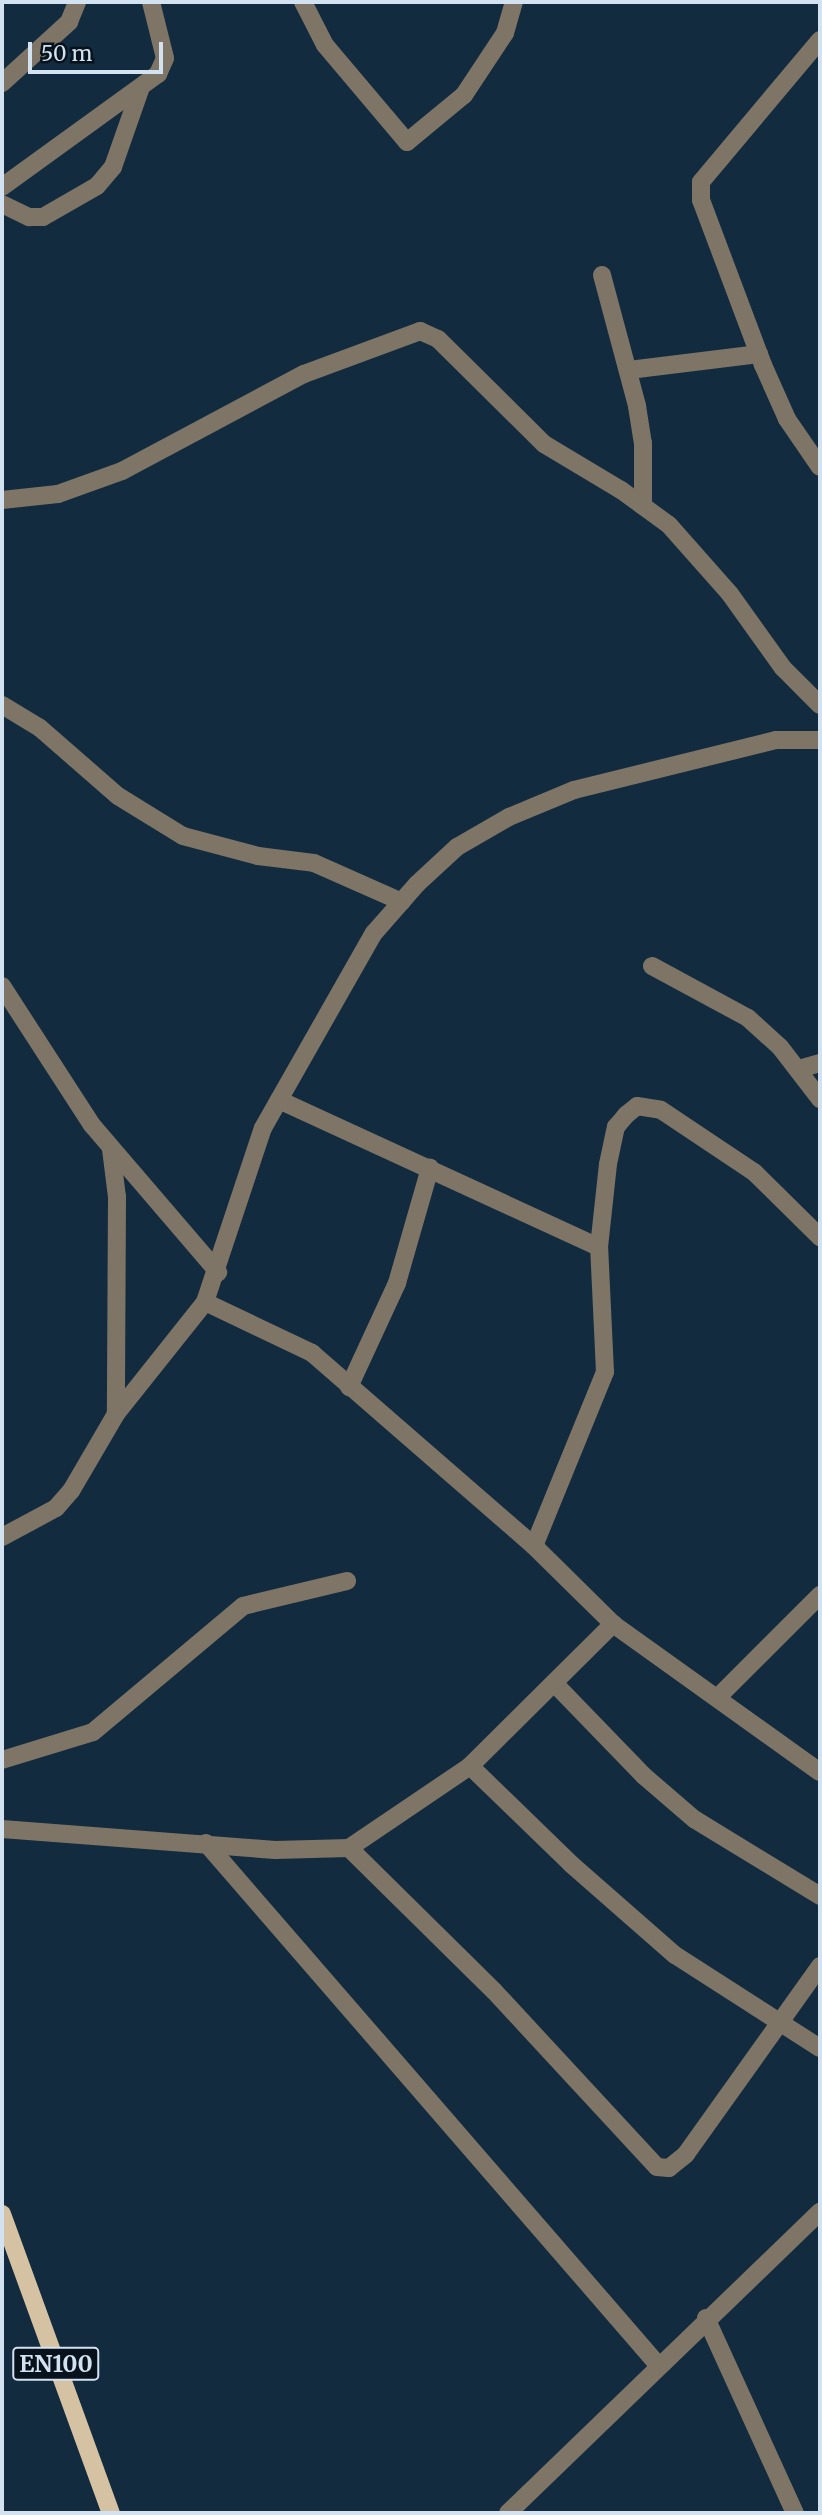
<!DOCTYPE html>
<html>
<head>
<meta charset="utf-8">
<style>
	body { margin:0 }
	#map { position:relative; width:822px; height:2515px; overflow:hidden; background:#132b3f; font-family:Merriweather,serif }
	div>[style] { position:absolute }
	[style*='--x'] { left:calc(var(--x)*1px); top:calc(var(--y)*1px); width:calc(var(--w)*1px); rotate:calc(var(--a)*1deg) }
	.minor>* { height:18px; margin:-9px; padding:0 9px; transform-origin:9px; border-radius:9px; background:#7e7566 }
	.major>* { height:18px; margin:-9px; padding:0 9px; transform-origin:9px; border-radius:9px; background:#d5c2a3 }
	span { translate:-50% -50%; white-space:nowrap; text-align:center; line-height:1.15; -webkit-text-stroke:5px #08121c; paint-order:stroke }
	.shield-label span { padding:2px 5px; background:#08121c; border:2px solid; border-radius:5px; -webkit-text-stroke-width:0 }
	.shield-label { font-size:23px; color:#d3e2f0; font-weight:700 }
	.frame { position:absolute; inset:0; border:4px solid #d3e2f0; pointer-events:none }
	.scale { position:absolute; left:28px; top:42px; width:135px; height:32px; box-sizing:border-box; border:4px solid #d3e2f0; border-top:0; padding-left:9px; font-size:21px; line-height:24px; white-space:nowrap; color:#d3e2f0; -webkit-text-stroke:5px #08121c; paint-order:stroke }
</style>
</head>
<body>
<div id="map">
	<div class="minor">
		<i style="--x:303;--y:2;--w:48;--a:62.9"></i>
		<i style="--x:325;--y:45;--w:127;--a:49.8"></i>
		<i style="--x:407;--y:142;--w:74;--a:-39.5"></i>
		<i style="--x:464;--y:95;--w:74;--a:-56.5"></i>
		<i style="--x:505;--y:33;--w:32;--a:-74"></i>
		<i style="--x:820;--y:40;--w:185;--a:130"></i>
		<i style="--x:701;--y:182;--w:18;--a:90"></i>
		<i style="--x:701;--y:200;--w:176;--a:69.4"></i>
		<i style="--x:763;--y:365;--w:59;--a:66"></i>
		<i style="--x:787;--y:419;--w:58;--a:55.5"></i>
		<i style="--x:2;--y:83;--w:91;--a:-42.3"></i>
		<i style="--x:69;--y:22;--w:22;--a:-68"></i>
		<i style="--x:2;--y:187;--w:193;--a:-35.9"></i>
		<i style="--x:158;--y:74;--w:17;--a:-66"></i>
		<i style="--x:165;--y:58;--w:58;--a:-104"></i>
		<i style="--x:2;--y:204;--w:30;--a:26"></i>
		<i style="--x:29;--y:217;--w:14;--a:0"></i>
		<i style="--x:43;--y:217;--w:62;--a:-29.9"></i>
		<i style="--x:97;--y:186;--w:25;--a:-50"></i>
		<i style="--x:113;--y:167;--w:82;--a:-70.7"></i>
		<i style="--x:602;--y:275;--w:136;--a:75"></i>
		<i style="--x:637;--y:406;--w:37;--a:81"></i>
		<i style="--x:643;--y:443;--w:63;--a:90"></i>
		<i style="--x:629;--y:370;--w:131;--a:-7"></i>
		<i style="--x:2;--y:500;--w:56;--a:-6.1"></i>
		<i style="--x:58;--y:494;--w:68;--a:-19.8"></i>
		<i style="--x:122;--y:471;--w:206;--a:-28.1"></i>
		<i style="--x:304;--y:374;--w:124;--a:-20.3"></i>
		<i style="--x:420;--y:331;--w:20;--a:24"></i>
		<i style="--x:438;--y:339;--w:149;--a:44.7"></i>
		<i style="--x:544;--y:444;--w:90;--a:30.9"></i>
		<i style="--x:621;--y:490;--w:59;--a:36.1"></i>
		<i style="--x:669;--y:525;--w:92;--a:48.5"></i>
		<i style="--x:730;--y:594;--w:91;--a:54.4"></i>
		<i style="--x:783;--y:668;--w:52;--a:45"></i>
		<i style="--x:2;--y:705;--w:44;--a:31.2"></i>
		<i style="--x:40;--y:728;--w:103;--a:41.1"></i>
		<i style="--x:118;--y:796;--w:76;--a:31.6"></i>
		<i style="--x:183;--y:836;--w:78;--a:14.9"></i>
		<i style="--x:258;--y:856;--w:56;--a:7.1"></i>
		<i style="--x:314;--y:863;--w:96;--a:23.9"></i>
		<i style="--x:652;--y:966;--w:109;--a:28.4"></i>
		<i style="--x:748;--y:1018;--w:43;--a:42.2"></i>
		<i style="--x:780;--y:1047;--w:66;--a:52.4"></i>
		<i style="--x:2;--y:986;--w:166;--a:57.1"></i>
		<i style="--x:92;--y:1125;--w:194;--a:49.4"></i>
		<i style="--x:799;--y:1069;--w:22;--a:-16"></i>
		<i style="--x:279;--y:1100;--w:352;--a:24.7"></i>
		<i style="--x:111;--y:1149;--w:48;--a:82.9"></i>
		<i style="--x:117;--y:1197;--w:217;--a:90.3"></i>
		<i style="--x:205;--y:1302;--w:119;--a:25.5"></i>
		<i style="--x:312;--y:1353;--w:294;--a:41"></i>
		<i style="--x:534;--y:1546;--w:111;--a:44.6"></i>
		<i style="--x:613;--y:1624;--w:254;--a:35.6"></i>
		<i style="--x:349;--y:1387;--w:115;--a:-65.2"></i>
		<i style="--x:397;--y:1283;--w:120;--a:-74"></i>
		<i style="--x:2;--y:1537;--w:61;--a:-28.2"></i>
		<i style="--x:56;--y:1508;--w:23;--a:-49"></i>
		<i style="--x:71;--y:1491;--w:89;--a:-59.7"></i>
		<i style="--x:116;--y:1414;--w:143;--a:-51.5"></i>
		<i style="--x:205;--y:1302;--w:183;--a:-71.6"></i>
		<i style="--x:263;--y:1128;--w:224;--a:-60.4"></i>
		<i style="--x:374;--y:933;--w:65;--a:-48.7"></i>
		<i style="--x:417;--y:884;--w:54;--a:-42.8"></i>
		<i style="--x:457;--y:847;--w:60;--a:-30"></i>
		<i style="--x:509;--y:817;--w:70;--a:-22.6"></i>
		<i style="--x:574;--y:790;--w:208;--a:-13.9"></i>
		<i style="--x:776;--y:740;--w:44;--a:0"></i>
		<i style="--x:534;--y:1546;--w:188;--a:-67.8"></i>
		<i style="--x:605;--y:1372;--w:125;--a:-92.7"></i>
		<i style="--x:599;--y:1247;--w:83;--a:-83.8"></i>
		<i style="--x:608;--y:1164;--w:38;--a:-78"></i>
		<i style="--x:616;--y:1127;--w:16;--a:-50"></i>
		<i style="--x:626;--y:1115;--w:14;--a:-39"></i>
		<i style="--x:637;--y:1106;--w:24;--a:9"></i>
		<i style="--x:661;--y:1110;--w:112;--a:33.7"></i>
		<i style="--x:754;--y:1172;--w:93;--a:44.6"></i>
		<i style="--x:554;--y:1683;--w:129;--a:45.9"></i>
		<i style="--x:644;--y:1776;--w:66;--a:40.7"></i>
		<i style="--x:694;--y:1819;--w:148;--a:31.4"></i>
		<i style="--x:717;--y:1698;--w:146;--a:-45"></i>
		<i style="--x:2;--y:1760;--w:95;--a:-17.1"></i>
		<i style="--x:93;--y:1732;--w:196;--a:-40"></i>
		<i style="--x:243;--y:1606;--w:107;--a:-13.5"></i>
		<i style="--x:470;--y:1766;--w:141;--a:44.1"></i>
		<i style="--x:571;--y:1864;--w:138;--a:41.2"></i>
		<i style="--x:675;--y:1955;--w:172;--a:32.7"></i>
		<i style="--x:2;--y:1829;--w:274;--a:4.4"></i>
		<i style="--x:275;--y:1850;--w:74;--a:-1.5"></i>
		<i style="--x:349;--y:1848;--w:146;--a:-34.1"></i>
		<i style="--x:470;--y:1766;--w:202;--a:-44.8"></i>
		<i style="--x:206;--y:1843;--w:692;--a:49.1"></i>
		<i style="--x:349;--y:1848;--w:204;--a:44.6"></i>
		<i style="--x:494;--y:1991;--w:240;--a:47.2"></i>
		<i style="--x:657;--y:2167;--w:12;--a:5"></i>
		<i style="--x:669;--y:2168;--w:22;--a:-39"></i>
		<i style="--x:686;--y:2154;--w:231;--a:-54.5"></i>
		<i style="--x:706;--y:2318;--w:214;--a:65.5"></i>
		<i style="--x:508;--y:2513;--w:434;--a:-44"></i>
	</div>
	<div class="major">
		<i style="--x:2;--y:2214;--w:318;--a:70"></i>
	</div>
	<div class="shield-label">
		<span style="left:56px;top:2364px">EN100</span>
	</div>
	<div class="frame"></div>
	<div class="scale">50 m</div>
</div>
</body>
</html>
